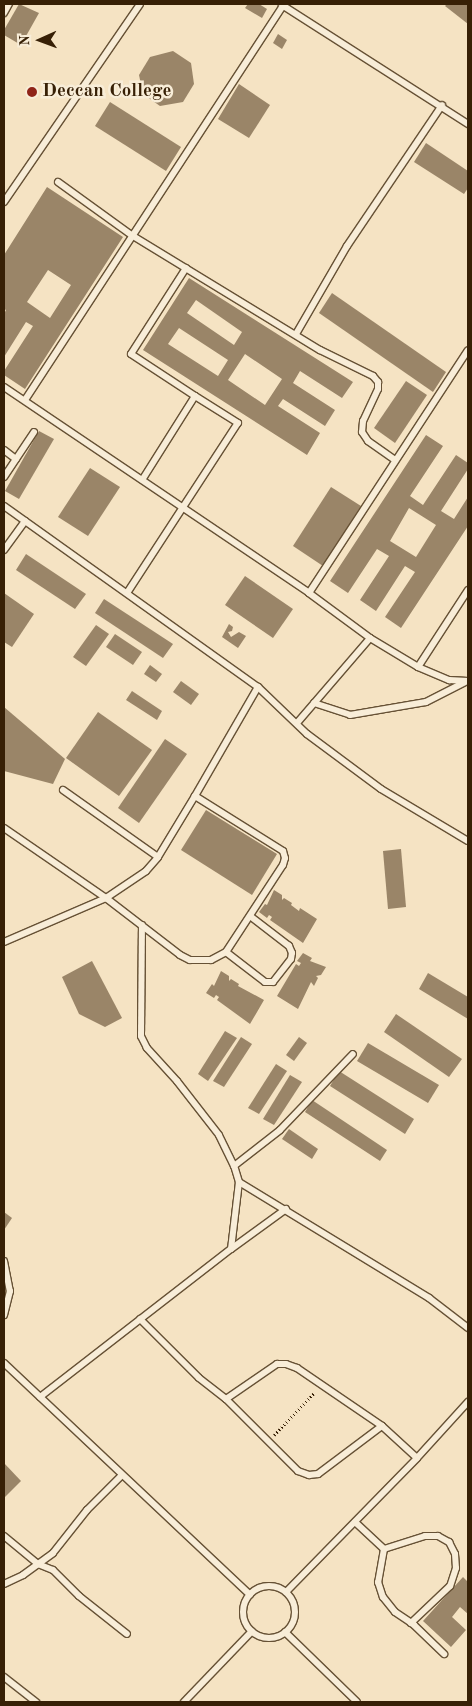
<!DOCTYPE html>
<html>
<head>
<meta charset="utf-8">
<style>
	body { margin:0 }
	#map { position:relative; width:472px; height:1706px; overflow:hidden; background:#f5e3c3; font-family:"Old Standard TT",serif }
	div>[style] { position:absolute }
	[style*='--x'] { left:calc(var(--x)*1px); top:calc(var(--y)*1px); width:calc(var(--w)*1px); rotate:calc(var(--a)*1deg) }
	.building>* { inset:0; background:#9a8568 }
	.path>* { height:2.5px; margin-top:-1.25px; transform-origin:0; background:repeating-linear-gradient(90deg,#372006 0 1px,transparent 0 3.5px) }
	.roads { filter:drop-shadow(1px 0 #665135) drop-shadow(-1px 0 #665135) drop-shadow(0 1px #665135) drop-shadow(0 -1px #665135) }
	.lane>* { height:6px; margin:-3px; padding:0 3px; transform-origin:3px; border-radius:3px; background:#f8edd8 }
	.lane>.ring { margin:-3px; padding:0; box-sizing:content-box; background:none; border:6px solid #f8edd8; border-radius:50% }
	.dots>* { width:14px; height:14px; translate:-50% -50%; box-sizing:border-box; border:2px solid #f8edd8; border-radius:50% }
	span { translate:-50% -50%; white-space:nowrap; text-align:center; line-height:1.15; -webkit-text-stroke:5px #f8edd8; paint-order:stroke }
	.poi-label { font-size:19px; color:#372006; font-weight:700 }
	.left { translate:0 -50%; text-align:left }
	.frame { position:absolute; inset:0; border:5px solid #372006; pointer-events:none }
	.north { position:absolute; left:15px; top:15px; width:50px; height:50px; -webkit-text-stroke:4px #f8edd8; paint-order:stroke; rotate:268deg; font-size:14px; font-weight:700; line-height:20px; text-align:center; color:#372006 }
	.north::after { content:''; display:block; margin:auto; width:18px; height:22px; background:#372006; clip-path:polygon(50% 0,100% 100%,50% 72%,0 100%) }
</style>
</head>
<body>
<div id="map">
	<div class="building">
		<i style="clip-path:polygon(19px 4px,39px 13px,21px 45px,4px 35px,4px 30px)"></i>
		<i style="clip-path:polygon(248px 4px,259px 4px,267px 9px,262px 18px,245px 8px)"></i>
		<i style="clip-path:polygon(447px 4px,468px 4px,468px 24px,445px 6px)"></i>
		<i style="clip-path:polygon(278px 34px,287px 40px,282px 49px,273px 43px)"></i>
		<i style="clip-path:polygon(173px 51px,191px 63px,194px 84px,183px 102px,160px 106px,143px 94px,139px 75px,150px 57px)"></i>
		<i style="clip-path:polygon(239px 84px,270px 105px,249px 138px,218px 119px)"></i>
		<i style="clip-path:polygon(110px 102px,181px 147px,166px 171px,95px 126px)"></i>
		<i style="clip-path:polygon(426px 143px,468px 171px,468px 188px,464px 194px,414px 162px)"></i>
		<i style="clip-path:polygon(evenodd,47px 187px,123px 237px,25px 389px,4px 375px,4px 371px,33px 326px,26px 322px,4px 357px,4px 314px,6px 310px,4px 309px,4px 255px,47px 187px,48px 270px,71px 285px,50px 318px,27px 302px,48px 270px)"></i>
		<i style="clip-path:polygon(evenodd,189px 278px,353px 382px,342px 398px,300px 371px,293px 383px,335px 410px,325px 426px,283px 399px,278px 406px,320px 433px,307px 455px,143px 350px,189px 278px,196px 300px,242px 332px,234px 345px,187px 313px,196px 300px,189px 278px,179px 328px,228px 360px,218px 376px,168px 344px,179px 328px,189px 278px,245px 354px,282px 379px,265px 405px,228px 380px,245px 354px)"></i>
		<i style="clip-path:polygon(332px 293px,446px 372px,433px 392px,319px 313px)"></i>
		<i style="clip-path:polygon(406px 381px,427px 395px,395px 443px,374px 428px)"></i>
		<i style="clip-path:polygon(39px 431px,54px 439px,19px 499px,5px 491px)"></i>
		<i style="clip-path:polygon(evenodd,426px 435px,443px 446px,410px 496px,423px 505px,456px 455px,468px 463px,468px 469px,441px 511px,454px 519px,468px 497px,468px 526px,401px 628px,385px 617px,415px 572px,405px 566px,376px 611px,360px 600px,389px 556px,377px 549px,348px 593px,330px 581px,426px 435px,409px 508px,436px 525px,416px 557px,390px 541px,409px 508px)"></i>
		<i style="clip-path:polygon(90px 468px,120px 487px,88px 536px,58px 517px)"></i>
		<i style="clip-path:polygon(331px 487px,361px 506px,323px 566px,293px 546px)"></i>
		<i style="clip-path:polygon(26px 554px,86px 594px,75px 609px,16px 570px)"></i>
		<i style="clip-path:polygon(245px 576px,293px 609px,273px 638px,225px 605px)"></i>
		<i style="clip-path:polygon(4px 593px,34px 614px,12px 647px,4px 642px)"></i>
		<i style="clip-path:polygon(104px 599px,173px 644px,163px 658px,95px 613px)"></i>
		<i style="clip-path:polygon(229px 624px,233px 627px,232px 631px,228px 632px,231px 637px,239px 632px,246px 636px,238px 648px,222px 637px)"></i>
		<i style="clip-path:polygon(96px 625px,109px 634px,86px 666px,73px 657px)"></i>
		<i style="clip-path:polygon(115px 634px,142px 652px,133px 665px,106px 647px)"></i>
		<i style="clip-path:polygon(150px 665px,162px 674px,156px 682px,144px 674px)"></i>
		<i style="clip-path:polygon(181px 681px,199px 694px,191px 705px,173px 692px)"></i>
		<i style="clip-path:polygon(132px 691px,162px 711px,157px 720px,126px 700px)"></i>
		<i style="clip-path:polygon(4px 707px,65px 759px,53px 784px,4px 771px)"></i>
		<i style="clip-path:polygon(98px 712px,152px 750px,119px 796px,66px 758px)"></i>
		<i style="clip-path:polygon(165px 739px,187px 754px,139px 823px,118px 808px)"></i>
		<i style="clip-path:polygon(206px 810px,277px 854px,252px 895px,181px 850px)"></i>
		<i style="clip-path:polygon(401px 849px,406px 907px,388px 909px,383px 851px)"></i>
		<i style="clip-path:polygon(274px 890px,282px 895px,282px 900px,284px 898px,292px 903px,291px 905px,299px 911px,300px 908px,317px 919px,303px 943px,270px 920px,272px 917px,269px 915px,267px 918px,259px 912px,265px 904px,267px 905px)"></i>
		<i style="clip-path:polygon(303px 953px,312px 958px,310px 961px,326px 967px,321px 975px,316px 976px,318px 978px,314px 986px,311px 982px,298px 1009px,277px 996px,296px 964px,299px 966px,301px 963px,297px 961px)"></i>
		<i style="clip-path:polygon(92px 961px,122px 1018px,105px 1027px,79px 1014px,62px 977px)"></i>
		<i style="clip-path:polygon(221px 971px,229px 976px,229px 981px,231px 979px,239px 984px,238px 986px,264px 1000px,250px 1024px,217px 1000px,219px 997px,216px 995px,214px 998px,206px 993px,212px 984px,214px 986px)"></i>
		<i style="clip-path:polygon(428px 973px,468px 997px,468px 1019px,419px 989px)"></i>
		<i style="clip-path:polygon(396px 1014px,462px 1059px,449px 1077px,384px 1032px)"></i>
		<i style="clip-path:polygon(225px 1031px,237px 1038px,208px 1081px,198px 1074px)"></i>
		<i style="clip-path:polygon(241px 1037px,252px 1044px,224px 1087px,213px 1081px)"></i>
		<i style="clip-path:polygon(299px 1037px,307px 1043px,294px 1061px,286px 1055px)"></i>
		<i style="clip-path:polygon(368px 1043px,439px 1085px,428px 1103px,357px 1061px)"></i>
		<i style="clip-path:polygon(276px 1064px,287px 1071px,259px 1114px,248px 1108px)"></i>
		<i style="clip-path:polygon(339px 1071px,414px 1119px,405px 1134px,330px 1086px)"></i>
		<i style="clip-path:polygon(290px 1075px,302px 1082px,274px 1125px,263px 1119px)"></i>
		<i style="clip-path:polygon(312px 1100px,387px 1150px,380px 1161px,305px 1112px)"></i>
		<i style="clip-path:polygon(289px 1129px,318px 1149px,312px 1159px,282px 1139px)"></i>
		<i style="clip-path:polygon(4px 1212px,12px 1218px,4px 1230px)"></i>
		<i style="clip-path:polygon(4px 1463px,21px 1481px,4px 1498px)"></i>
		<i style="clip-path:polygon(463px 1577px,468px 1582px,468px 1614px,460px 1607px,452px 1617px,466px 1630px,451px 1647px,423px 1621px)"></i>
	</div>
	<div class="path">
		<i style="--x:274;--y:1435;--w:59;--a:-46.4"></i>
	</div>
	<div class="roads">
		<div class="lane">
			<i style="--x:282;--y:5;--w:221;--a:32.6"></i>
			<i style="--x:4;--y:13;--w:10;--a:-61"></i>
			<i style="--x:58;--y:182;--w:92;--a:35.8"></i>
			<i style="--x:133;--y:236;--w:219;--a:31.4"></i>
			<i style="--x:320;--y:350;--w:59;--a:26.1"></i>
			<i style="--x:373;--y:376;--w:8;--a:50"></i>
			<i style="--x:378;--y:382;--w:7;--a:90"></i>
			<i style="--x:378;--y:389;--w:35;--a:115"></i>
			<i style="--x:363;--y:421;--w:11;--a:95"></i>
			<i style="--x:362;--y:432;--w:11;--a:56"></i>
			<i style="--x:368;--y:441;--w:33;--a:35"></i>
			<i style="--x:4;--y:202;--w:240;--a:-55.5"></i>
			<i style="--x:186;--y:268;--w:102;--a:122.6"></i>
			<i style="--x:131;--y:354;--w:77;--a:33.3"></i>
			<i style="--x:296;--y:334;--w:102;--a:-59.9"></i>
			<i style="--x:347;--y:246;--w:170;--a:-56"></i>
			<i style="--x:4;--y:387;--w:368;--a:34"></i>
			<i style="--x:309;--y:593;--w:76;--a:36.4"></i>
			<i style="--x:370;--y:638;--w:56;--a:31.1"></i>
			<i style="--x:418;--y:667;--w:34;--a:23"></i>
			<i style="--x:449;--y:680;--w:19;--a:3"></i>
			<i style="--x:25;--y:400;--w:471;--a:-56.8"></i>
			<i style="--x:4;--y:450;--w:15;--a:37"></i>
			<i style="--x:4;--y:477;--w:54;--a:-56.3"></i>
			<i style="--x:4;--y:506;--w:312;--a:35.5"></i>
			<i style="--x:258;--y:687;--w:68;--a:43.8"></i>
			<i style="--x:307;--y:734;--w:92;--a:36.6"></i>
			<i style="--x:381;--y:789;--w:101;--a:30.9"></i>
			<i style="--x:4;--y:550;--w:36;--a:-54"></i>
			<i style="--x:127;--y:593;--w:203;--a:-56.9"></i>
			<i style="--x:238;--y:423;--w:51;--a:-147.9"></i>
			<i style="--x:195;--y:396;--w:99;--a:122.2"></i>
			<i style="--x:309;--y:593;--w:290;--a:-56.8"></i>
			<i style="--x:418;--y:667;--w:92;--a:-57"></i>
			<i style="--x:314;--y:703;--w:38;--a:18"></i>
			<i style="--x:350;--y:715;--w:77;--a:-9.7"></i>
			<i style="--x:426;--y:702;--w:44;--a:-27.1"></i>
			<i style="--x:297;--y:723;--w:112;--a:-49.3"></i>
			<i style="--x:63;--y:790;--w:116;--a:35.2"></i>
			<i style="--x:4;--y:828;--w:124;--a:34.5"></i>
			<i style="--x:106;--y:898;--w:93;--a:37.6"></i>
			<i style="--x:180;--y:955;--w:11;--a:27"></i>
			<i style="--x:190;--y:960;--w:21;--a:0"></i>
			<i style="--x:211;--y:960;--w:17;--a:-28"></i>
			<i style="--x:226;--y:952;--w:104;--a:-56.8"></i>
			<i style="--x:283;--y:865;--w:7;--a:-74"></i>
			<i style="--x:285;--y:858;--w:7;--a:-106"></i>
			<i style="--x:283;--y:851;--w:104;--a:-148"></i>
			<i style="--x:4;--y:942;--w:111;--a:-23.3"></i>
			<i style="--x:106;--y:898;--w:48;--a:-34"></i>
			<i style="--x:146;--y:871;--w:18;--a:-49"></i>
			<i style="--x:158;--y:857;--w:71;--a:-58.8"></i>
			<i style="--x:195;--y:796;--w:126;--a:-60"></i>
			<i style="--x:226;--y:952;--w:49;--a:37.6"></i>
			<i style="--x:265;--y:982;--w:8;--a:0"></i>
			<i style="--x:273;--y:982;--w:29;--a:-52"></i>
			<i style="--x:291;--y:959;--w:6;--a:-81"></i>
			<i style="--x:292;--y:953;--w:8;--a:-113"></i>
			<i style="--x:289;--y:946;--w:49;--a:-142.4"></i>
			<i style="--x:234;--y:1166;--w:58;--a:-38"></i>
			<i style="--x:280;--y:1130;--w:105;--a:-46.2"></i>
			<i style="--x:239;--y:1182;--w:223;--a:31.4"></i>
			<i style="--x:429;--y:1298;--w:49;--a:37.6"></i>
			<i style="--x:231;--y:1249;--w:68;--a:-36"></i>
			<i style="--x:4;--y:1261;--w:31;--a:79"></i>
			<i style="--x:10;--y:1291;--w:25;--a:104"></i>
			<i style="--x:140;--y:1319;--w:83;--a:45"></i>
			<i style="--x:199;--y:1378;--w:34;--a:38"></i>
			<i style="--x:226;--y:1399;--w:102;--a:45"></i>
			<i style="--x:298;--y:1471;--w:12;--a:20"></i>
			<i style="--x:309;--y:1475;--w:9;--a:-6"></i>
			<i style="--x:318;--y:1474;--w:80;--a:-36.9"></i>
			<i style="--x:4;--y:1363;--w:338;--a:43.3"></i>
			<i style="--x:40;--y:1397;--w:242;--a:-37.8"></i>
			<i style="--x:231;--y:1249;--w:67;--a:-83.2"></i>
			<i style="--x:239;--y:1182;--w:17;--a:-107"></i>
			<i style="--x:234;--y:1166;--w:34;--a:-116"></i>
			<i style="--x:219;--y:1135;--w:68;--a:-127.9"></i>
			<i style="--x:177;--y:1081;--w:45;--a:-132.3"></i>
			<i style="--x:147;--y:1048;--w:13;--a:-117"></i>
			<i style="--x:141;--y:1036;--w:111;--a:-89.5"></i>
			<i style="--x:226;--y:1399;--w:62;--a:-34.5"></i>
			<i style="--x:277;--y:1364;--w:9;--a:0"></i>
			<i style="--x:286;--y:1364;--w:12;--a:20"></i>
			<i style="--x:297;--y:1368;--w:103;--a:34.3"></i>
			<i style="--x:382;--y:1426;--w:47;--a:42.4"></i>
			<i style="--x:355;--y:1522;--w:40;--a:43"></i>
			<i style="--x:384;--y:1549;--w:34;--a:100"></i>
			<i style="--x:378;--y:1582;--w:16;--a:72"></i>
			<i style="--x:383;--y:1597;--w:19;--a:51"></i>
			<i style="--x:395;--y:1612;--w:23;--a:34"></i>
			<i style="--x:414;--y:1625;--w:42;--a:44"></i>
			<i style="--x:4;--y:1536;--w:44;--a:39.5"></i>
			<i style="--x:38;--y:1564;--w:16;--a:22"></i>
			<i style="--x:53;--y:1570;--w:37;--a:45"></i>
			<i style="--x:79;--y:1596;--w:61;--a:38.4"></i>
			<i style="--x:384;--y:1549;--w:43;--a:-17.6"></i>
			<i style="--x:425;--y:1536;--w:13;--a:0"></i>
			<i style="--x:438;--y:1536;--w:13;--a:29"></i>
			<i style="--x:449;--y:1542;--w:13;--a:63"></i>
			<i style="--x:455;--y:1554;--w:14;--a:86"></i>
			<i style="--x:456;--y:1568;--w:19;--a:108"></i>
			<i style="--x:450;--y:1586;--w:54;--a:136.5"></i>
			<i style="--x:4;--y:1584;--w:21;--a:-25"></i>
			<i style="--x:23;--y:1575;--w:37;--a:-36"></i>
			<i style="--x:53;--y:1553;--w:55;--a:-51.7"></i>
			<i style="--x:87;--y:1510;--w:49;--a:-45"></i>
			<i class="ring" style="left:243px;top:1586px;width:46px;height:46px"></i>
			<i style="--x:286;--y:1592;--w:187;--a:-45.6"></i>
			<i style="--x:417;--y:1458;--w:76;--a:-47.7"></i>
			<i style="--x:285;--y:1632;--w:100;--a:44.2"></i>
			<i style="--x:4;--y:1677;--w:41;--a:38"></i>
			<i style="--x:184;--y:1702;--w:98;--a:-46.2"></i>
		</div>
	</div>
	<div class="dots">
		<i style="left:32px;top:92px;background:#8f2418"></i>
	</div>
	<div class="poi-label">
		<span class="left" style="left:42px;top:92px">Deccan College</span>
	</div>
	<div class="frame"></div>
	<div class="north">N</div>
</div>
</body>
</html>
